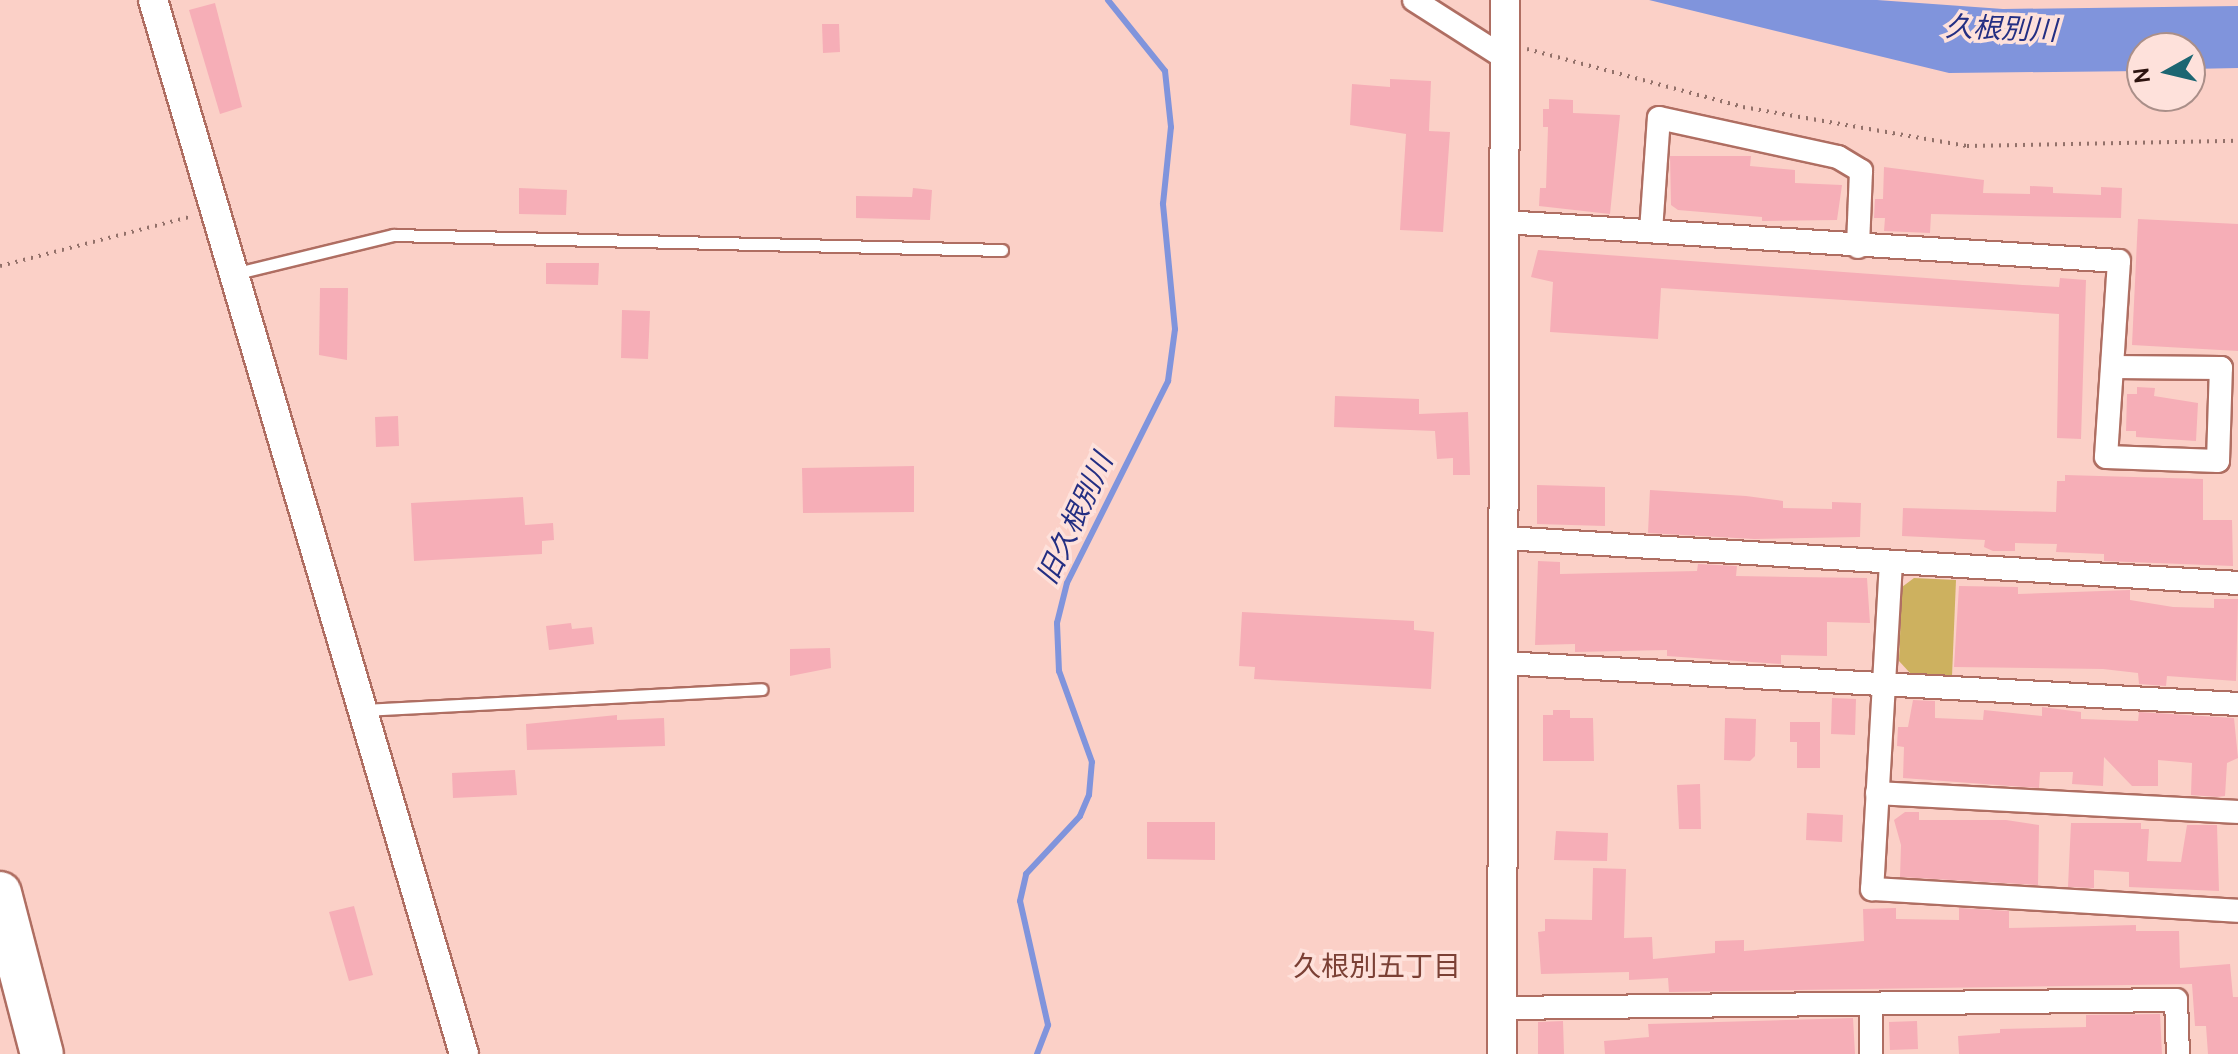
<!DOCTYPE html>
<html>
<head>
<meta charset="utf-8">
<style>
	body { margin:0 }
	#map { position:relative; width:2238px; height:1054px; overflow:hidden; background:#fbd0c7; font-family:Overpass,"Noto Sans JP",sans-serif }
	div>[style] { position:absolute }
	[style*='--x'] { left:calc(var(--x)*1px); top:calc(var(--y)*1px); width:calc(var(--w)*1px); rotate:calc(var(--a)*1deg) }
	.green>* { inset:0; background:#cdb15f }
	.water>* { inset:0; background:#8094dc }
	.stream>* { height:6px; margin:-3px; padding:0 3px; transform-origin:3px; border-radius:3px; background:#8094dc }
	.building>* { inset:0; background:#f6aeb7 }
	.path>* { height:4px; margin-top:-2px; transform-origin:0; background:repeating-linear-gradient(90deg,#93716a 0 2px,transparent 0 8px) }
	.roads { filter:drop-shadow(2px 0 #af6e62) drop-shadow(-2px 0 #af6e62) drop-shadow(0 2px #af6e62) drop-shadow(0 -2px #af6e62) }
	.service>* { height:11px; margin:-5.5px; padding:0 5.5px; transform-origin:5.5px; border-radius:5.5px; background:#fff }
	.minor>* { height:22px; margin:-11px; padding:0 11px; transform-origin:11px; border-radius:11px; background:#fff }
	.tertiary>* { height:28px; margin:-14px; padding:0 14px; transform-origin:14px; border-radius:14px; background:#fff }
	.motorway>* { height:42px; margin:-21px; padding:0 21px; transform-origin:21px; border-radius:21px; background:#fff }
	span { translate:-50% -50%; white-space:nowrap; text-align:center; line-height:1.15; -webkit-text-stroke:7px #fee1db; paint-order:stroke }
	.water-label { font-size:28px; color:#242f83; font-style:italic }
	.neighbourhood-label { font-size:28px; color:#7b4035 }
	.north { position:absolute; left:2126px; top:32px; width:80px; height:80px; box-sizing:border-box; background:#fee1db; border:2px solid #aa8f89; border-radius:50%; rotate:262deg; font-size:22px; font-weight:700; line-height:32px; text-align:center; color:#2d130f }
	.north::after { content:''; display:block; margin:auto; width:28px; height:36px; background:#1c6672; clip-path:polygon(50% 0,100% 100%,50% 72%,0 100%) }
</style>
</head>
<body>
<div id="map">
	<div class="green">
		<i style="clip-path:polygon(1914px 578px,1956px 580px,1952px 676px,1910px 673px,1899px 661px,1902px 587px)"></i>
	</div>
	<div class="water">
		<i style="clip-path:polygon(1649px 0,1877px 0,2003px 9px,2238px 6px,2238px 68px,2190px 69px,2190px 48px,2142px 48px,2142px 71px,1949px 73px)"></i>
	</div>
	<div class="stream">
		<i style="--x:1037;--y:1054;--w:31;--a:-69"></i>
		<i style="--x:1048;--y:1025;--w:127;--a:-102.7"></i>
		<i style="--x:1020;--y:901;--w:28;--a:-77"></i>
		<i style="--x:1026;--y:874;--w:79;--a:-47"></i>
		<i style="--x:1080;--y:816;--w:23;--a:-67"></i>
		<i style="--x:1089;--y:795;--w:33;--a:-85"></i>
		<i style="--x:1092;--y:762;--w:97;--a:-109.9"></i>
		<i style="--x:1059;--y:671;--w:48;--a:-92.4"></i>
		<i style="--x:1057;--y:623;--w:41;--a:-76"></i>
		<i style="--x:1067;--y:583;--w:226;--a:-63.4"></i>
		<i style="--x:1168;--y:381;--w:52;--a:-82.3"></i>
		<i style="--x:1175;--y:329;--w:126;--a:-95.5"></i>
		<i style="--x:1163;--y:204;--w:77;--a:-84.1"></i>
		<i style="--x:1171;--y:127;--w:56;--a:-96.1"></i>
		<i style="--x:1165;--y:71;--w:91;--a:-128.8"></i>
	</div>
	<div class="building">
		<i style="clip-path:polygon(215px 3px,242px 107px,220px 114px,189px 10px)"></i>
		<i style="clip-path:polygon(822px 24px,839px 24px,840px 52px,823px 53px)"></i>
		<i style="clip-path:polygon(1390px 79px,1431px 81px,1429px 131px,1450px 132px,1443px 232px,1400px 230px,1406px 134px,1350px 125px,1352px 84px,1390px 87px)"></i>
		<i style="clip-path:polygon(1549px 99px,1573px 100px,1573px 113px,1620px 115px,1610px 214px,1539px 206px,1540px 188px,1546px 188px,1548px 127px,1543px 127px,1543px 109px,1549px 109px)"></i>
		<i style="clip-path:polygon(1670px 156px,1751px 156px,1750px 166px,1795px 170px,1795px 183px,1842px 185px,1837px 220px,1762px 221px,1762px 217px,1678px 210px,1671px 205px)"></i>
		<i style="clip-path:polygon(1884px 167px,1984px 180px,1983px 193px,2030px 194px,2030px 186px,2053px 187px,2053px 193px,2101px 195px,2101px 187px,2122px 188px,2121px 218px,1931px 214px,1930px 233px,1884px 231px,1885px 218px,1874px 218px,1875px 199px,1883px 199px)"></i>
		<i style="clip-path:polygon(519px 188px,567px 190px,566px 215px,519px 214px)"></i>
		<i style="clip-path:polygon(913px 188px,932px 190px,930px 220px,856px 218px,856px 196px,912px 197px)"></i>
		<i style="clip-path:polygon(2138px 219px,2238px 224px,2238px 351px,2132px 345px)"></i>
		<i style="clip-path:polygon(1538px 250px,2023px 285px,2059px 287px,2060px 278px,2086px 280px,2081px 439px,2057px 438px,2059px 314px,1661px 288px,1658px 339px,1550px 332px,1553px 282px,1531px 277px)"></i>
		<i style="clip-path:polygon(546px 263px,599px 263px,598px 285px,546px 284px)"></i>
		<i style="clip-path:polygon(320px 288px,348px 288px,347px 360px,319px 355px)"></i>
		<i style="clip-path:polygon(622px 310px,650px 311px,648px 359px,621px 358px)"></i>
		<i style="clip-path:polygon(2137px 387px,2155px 388px,2154px 396px,2198px 403px,2196px 441px,2136px 437px,2136px 431px,2126px 431px,2127px 394px,2137px 394px)"></i>
		<i style="clip-path:polygon(1335px 396px,1419px 399px,1419px 414px,1468px 412px,1470px 475px,1453px 475px,1453px 458px,1437px 459px,1435px 431px,1334px 427px)"></i>
		<i style="clip-path:polygon(398px 416px,399px 446px,376px 447px,375px 417px)"></i>
		<i style="clip-path:polygon(914px 466px,914px 512px,803px 513px,802px 468px)"></i>
		<i style="clip-path:polygon(2065px 475px,2203px 479px,2203px 520px,2232px 520px,2233px 566px,2104px 561px,2104px 554px,2056px 552px,2057px 544px,2015px 543px,2015px 551px,1993px 551px,1984px 547px,1985px 540px,1902px 536px,1903px 508px,2056px 512px,2057px 481px,2065px 481px)"></i>
		<i style="clip-path:polygon(1537px 485px,1605px 487px,1605px 526px,1537px 524px)"></i>
		<i style="clip-path:polygon(1650px 490px,1746px 496px,1783px 501px,1783px 508px,1832px 509px,1832px 502px,1861px 503px,1860px 537px,1754px 539px,1648px 533px)"></i>
		<i style="clip-path:polygon(523px 497px,525px 525px,553px 523px,554px 540px,542px 541px,542px 554px,414px 561px,411px 503px)"></i>
		<i style="clip-path:polygon(1538px 561px,1560px 562px,1560px 574px,1697px 571px,1698px 564px,1737px 566px,1736px 576px,1867px 578px,1870px 623px,1827px 622px,1827px 656px,1781px 655px,1781px 664px,1667px 656px,1667px 650px,1575px 652px,1575px 644px,1535px 645px)"></i>
		<i style="clip-path:polygon(1959px 586px,2018px 587px,2018px 594px,2130px 590px,2130px 600px,2173px 607px,2214px 608px,2214px 599px,2238px 599px,2236px 681px,2167px 676px,2166px 686px,2139px 684px,2138px 673px,2103px 669px,1954px 667px)"></i>
		<i style="clip-path:polygon(1242px 612px,1414px 621px,1414px 630px,1434px 632px,1431px 689px,1254px 679px,1255px 667px,1239px 666px)"></i>
		<i style="clip-path:polygon(571px 623px,572px 629px,592px 627px,594px 644px,549px 650px,546px 626px)"></i>
		<i style="clip-path:polygon(830px 648px,831px 668px,790px 676px,790px 649px)"></i>
		<i style="clip-path:polygon(1832px 698px,1856px 699px,1855px 735px,1831px 734px)"></i>
		<i style="clip-path:polygon(1913px 700px,1935px 701px,1935px 718px,1983px 720px,1984px 710px,2042px 716px,2042px 707px,2081px 712px,2081px 719px,2138px 721px,2139px 712px,2234px 718px,2238px 758px,2227px 763px,2225px 796px,2217px 797px,2191px 795px,2192px 763px,2158px 760px,2158px 786px,2132px 786px,2104px 757px,2103px 786px,2072px 784px,2073px 772px,2040px 772px,2039px 788px,1903px 778px,1904px 747px,1897px 746px,1898px 727px,1908px 727px)"></i>
		<i style="clip-path:polygon(1553px 710px,1570px 710px,1570px 718px,1593px 718px,1594px 761px,1543px 761px,1543px 715px,1553px 715px)"></i>
		<i style="clip-path:polygon(617px 715px,617px 720px,664px 718px,665px 746px,527px 750px,526px 724px)"></i>
		<i style="clip-path:polygon(1725px 718px,1756px 719px,1755px 756px,1750px 761px,1724px 760px)"></i>
		<i style="clip-path:polygon(1790px 722px,1820px 722px,1820px 768px,1797px 768px,1797px 742px,1790px 742px)"></i>
		<i style="clip-path:polygon(515px 770px,517px 795px,453px 798px,452px 773px)"></i>
		<i style="clip-path:polygon(1700px 784px,1701px 829px,1679px 829px,1677px 785px)"></i>
		<i style="clip-path:polygon(1905px 812px,1919px 812px,1919px 820px,2006px 820px,2039px 825px,2038px 885px,1900px 877px,1901px 845px,1894px 820px)"></i>
		<i style="clip-path:polygon(1807px 813px,1843px 815px,1842px 842px,1806px 840px)"></i>
		<i style="clip-path:polygon(1147px 822px,1215px 822px,1215px 860px,1147px 859px)"></i>
		<i style="clip-path:polygon(2071px 823px,2141px 823px,2141px 829px,2149px 829px,2147px 861px,2181px 862px,2187px 825px,2217px 825px,2219px 891px,2129px 887px,2129px 872px,2094px 870px,2094px 888px,2068px 887px)"></i>
		<i style="clip-path:polygon(1556px 831px,1608px 833px,1607px 861px,1554px 860px)"></i>
		<i style="clip-path:polygon(1593px 868px,1626px 869px,1624px 938px,1652px 937px,1653px 959px,1715px 953px,1715px 941px,1744px 940px,1744px 951px,1864px 941px,1863px 909px,1896px 908px,1896px 919px,1959px 920px,1959px 908px,2009px 911px,2009px 928px,2136px 925px,2136px 931px,2179px 931px,2180px 968px,2230px 964px,2233px 997px,2238px 997px,2238px 1054px,2208px 1054px,2206px 1026px,2195px 1026px,2192px 984px,1669px 992px,1668px 978px,1629px 980px,1629px 972px,1541px 974px,1538px 932px,1545px 931px,1545px 919px,1592px 920px)"></i>
		<i style="clip-path:polygon(354px 906px,373px 975px,349px 981px,329px 912px)"></i>
		<i style="clip-path:polygon(2160px 1014px,2162px 1054px,1959px 1054px,1958px 1036px,2000px 1033px,2000px 1029px,2086px 1027px,2086px 1015px)"></i>
		<i style="clip-path:polygon(1853px 1018px,1855px 1054px,1605px 1054px,1604px 1041px,1649px 1037px,1648px 1024px)"></i>
		<i style="clip-path:polygon(1563px 1021px,1564px 1054px,1538px 1054px,1538px 1022px)"></i>
		<i style="clip-path:polygon(1917px 1021px,1918px 1049px,1890px 1050px,1889px 1022px)"></i>
	</div>
	<div class="path">
		<i style="--x:1527;--y:49;--w:224;--a:15"></i>
		<i style="--x:1743;--y:107;--w:227;--a:9.9"></i>
		<i style="--x:1967;--y:146;--w:271;--a:-1.1"></i>
		<i style="--x:0;--y:266;--w:199;--a:-14.5"></i>
	</div>
	<div class="roads">
		<div class="service">
			<i style="--x:237;--y:273;--w:161;--a:-13.7"></i>
			<i style="--x:393;--y:235;--w:609;--a:1.41"></i>
			<i style="--x:364;--y:710;--w:398;--a:-3"></i>
		</div>
		<div class="minor">
			<i style="--x:1414;--y:0;--w:108;--a:32.5"></i>
			<i style="--x:1504;--y:222;--w:616;--a:3.63"></i>
			<i style="--x:2119;--y:261;--w:196;--a:93.8"></i>
			<i style="--x:2106;--y:457;--w:112;--a:2"></i>
			<i style="--x:2218;--y:461;--w:93;--a:-88.2"></i>
			<i style="--x:2221;--y:368;--w:108;--a:-179.5"></i>
			<i style="--x:1651;--y:231;--w:113;--a:-86"></i>
			<i style="--x:1659;--y:118;--w:183;--a:12.3"></i>
			<i style="--x:1838;--y:157;--w:27;--a:31"></i>
			<i style="--x:1861;--y:171;--w:76;--a:92.3"></i>
			<i style="--x:1505;--y:538;--w:734;--a:3.51"></i>
			<i style="--x:1891;--y:562;--w:328;--a:93.3"></i>
			<i style="--x:1872;--y:889;--w:367;--a:3.4"></i>
			<i style="--x:1503;--y:663;--w:736;--a:3.19"></i>
			<i style="--x:1877;--y:793;--w:361;--a:3"></i>
			<i style="--x:1871;--y:1005;--w:49;--a:90"></i>
			<i style="--x:1502;--y:1008;--w:674;--a:-0.68"></i>
			<i style="--x:2176;--y:1000;--w:54;--a:87.9"></i>
		</div>
		<div class="tertiary">
			<i style="--x:153;--y:0;--w:1099;--a:73.56"></i>
			<i style="--x:1502;--y:1054;--w:1054;--a:-89.84"></i>
		</div>
		<div class="motorway">
			<i style="--x:0;--y:893;--w:166;--a:75.4"></i>
		</div>
	</div>
	<div class="water-label">
		<span style="left:2001px;top:31px;rotate:2deg">久根別川</span>
		<span style="left:1077px;top:520px;rotate:-65deg">旧久根別川</span>
	</div>
	<div class="neighbourhood-label">
		<span style="left:1377px;top:969px">久根別五丁目</span>
	</div>
	<div class="north">N</div>
</div>
</body>
</html>
